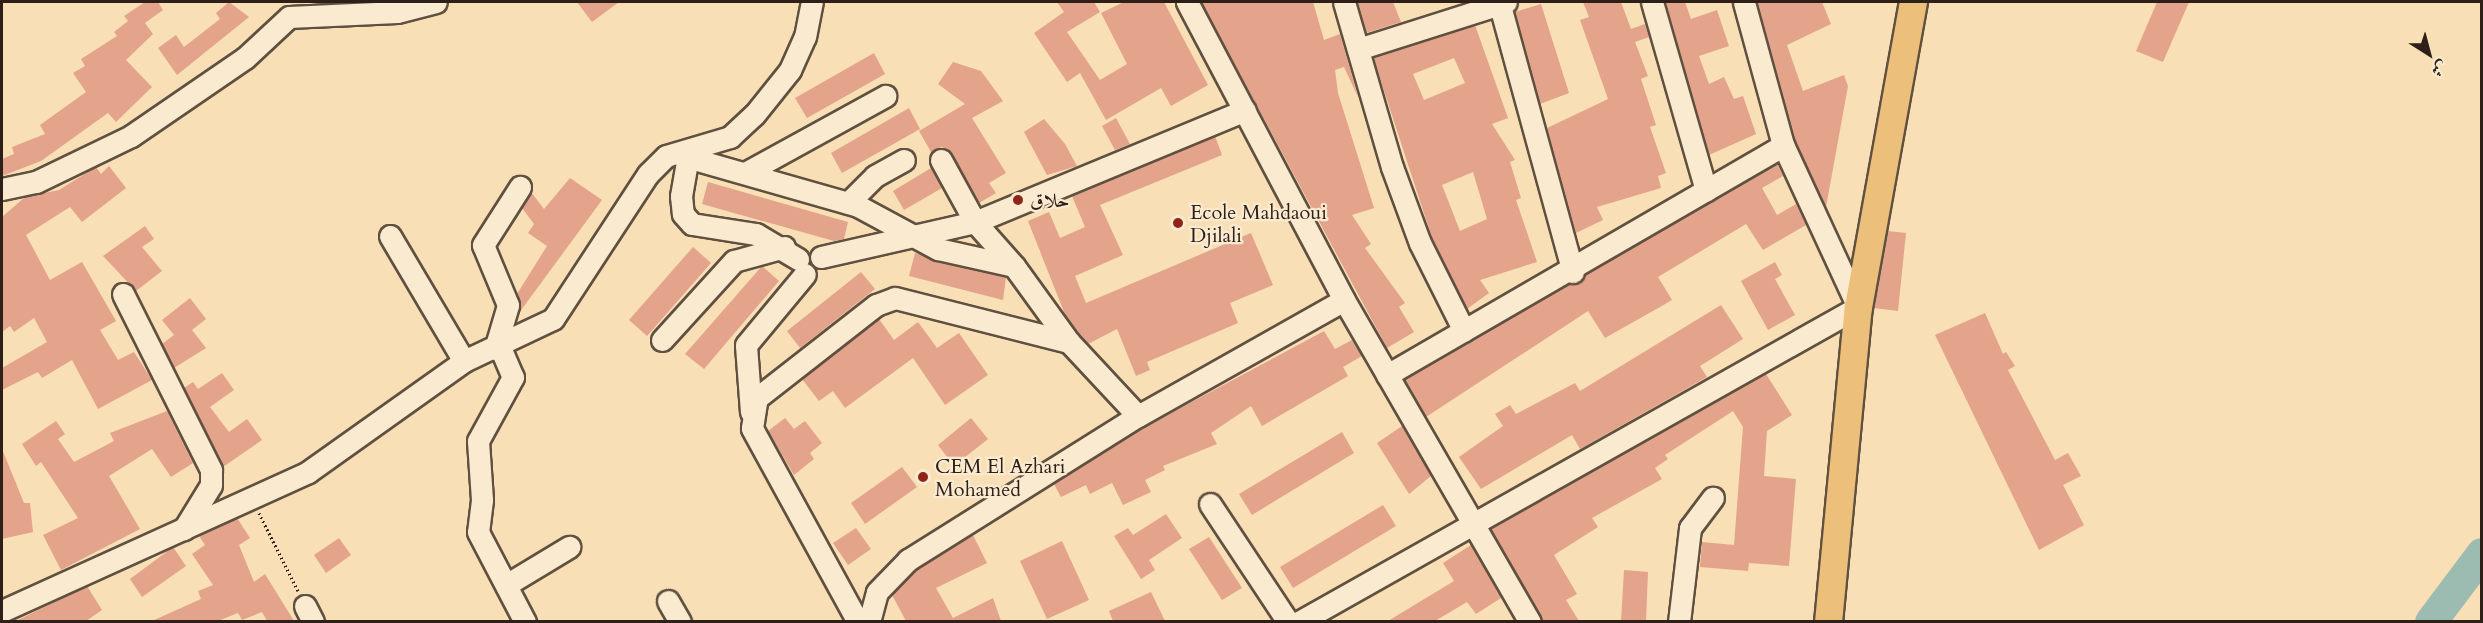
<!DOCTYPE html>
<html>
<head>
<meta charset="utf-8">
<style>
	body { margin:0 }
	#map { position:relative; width:2483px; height:623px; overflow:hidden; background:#f8dfb6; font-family:Cardo,Amiri,serif }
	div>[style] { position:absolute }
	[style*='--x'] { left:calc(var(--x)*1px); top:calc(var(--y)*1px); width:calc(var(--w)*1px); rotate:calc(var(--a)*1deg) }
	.river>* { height:32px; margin:-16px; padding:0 16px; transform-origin:16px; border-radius:16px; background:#9dbcb1 }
	.building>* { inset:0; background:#e4a38b }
	.path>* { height:3px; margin-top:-1.5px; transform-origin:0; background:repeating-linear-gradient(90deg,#2e2019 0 1.5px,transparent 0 4.5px) }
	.roads { filter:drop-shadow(2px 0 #605040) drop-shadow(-2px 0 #605040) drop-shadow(0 2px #605040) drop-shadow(0 -2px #605040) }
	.minor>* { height:21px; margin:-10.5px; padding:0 10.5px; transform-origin:10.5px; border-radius:10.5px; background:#faead0 }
	.major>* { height:27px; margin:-13.5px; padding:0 13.5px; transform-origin:13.5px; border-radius:13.5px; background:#ecc07b }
	.dots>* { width:16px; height:16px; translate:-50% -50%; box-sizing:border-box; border:3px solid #faead0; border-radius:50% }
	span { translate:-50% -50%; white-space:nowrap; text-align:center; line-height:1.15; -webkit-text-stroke:4.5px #faead0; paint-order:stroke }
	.poi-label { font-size:20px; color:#2e2019 }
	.left { translate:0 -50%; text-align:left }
	.frame { position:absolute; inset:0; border:3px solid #2e2019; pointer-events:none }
	.north { position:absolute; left:2399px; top:24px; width:60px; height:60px; -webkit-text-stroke:4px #faead0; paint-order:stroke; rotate:144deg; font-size:16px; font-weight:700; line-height:24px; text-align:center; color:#2e2019 }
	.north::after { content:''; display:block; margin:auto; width:21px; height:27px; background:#2e2019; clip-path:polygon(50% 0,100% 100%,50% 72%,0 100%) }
</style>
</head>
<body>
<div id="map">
	<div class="river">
		<i style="--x:2431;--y:622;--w:85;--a:-53.1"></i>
	</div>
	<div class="building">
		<i style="clip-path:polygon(145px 2px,158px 2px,163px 10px,145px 23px,153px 34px,126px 60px,152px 87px,116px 122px,108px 113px,41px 161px,2px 176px,2px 159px,14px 154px,12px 147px,45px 134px,40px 125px,86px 92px,73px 73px,85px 66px,81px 59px,117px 36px,114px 32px,128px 21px,124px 16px)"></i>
		<i style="clip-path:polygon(229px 2px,249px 17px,177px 75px,158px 48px,176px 35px,184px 47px,220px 19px,216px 13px)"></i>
		<i style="clip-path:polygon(577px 2px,619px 2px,592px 22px)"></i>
		<i style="clip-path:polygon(1057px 2px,1094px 2px,1100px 12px,1067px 32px,1100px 80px,1127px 64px,1101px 13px,1124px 2px,1164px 2px,1208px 85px,1171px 106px,1161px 88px,1106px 120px,1080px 73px,1067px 82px,1034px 33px,1064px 12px)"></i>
		<i style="clip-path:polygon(1201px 2px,1313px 2px,1324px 40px,1340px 34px,1358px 97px,1344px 67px,1335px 70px,1338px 93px,1374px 208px,1352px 215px,1371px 244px,1365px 248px,1405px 303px,1399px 307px,1414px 332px,1387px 348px)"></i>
		<i style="clip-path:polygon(1357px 2px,1393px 2px,1401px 22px,1366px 33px)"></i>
		<i style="clip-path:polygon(1583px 2px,1621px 2px,1631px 29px,1645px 24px,1649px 37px,1635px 42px,1648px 76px,1641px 79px,1656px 125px,1650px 127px,1666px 173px,1658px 176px,1661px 188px,1597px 207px,1603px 220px,1576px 233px,1547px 128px,1608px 99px,1580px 20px,1589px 17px)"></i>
		<i style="clip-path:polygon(1665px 2px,1685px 2px,1691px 19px,1717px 10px,1729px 46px,1699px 56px,1709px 84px,1724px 77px,1734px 99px,1743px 96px,1756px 134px,1709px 155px)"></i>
		<i style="clip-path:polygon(1757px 2px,1822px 2px,1831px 24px,1787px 45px,1803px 91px,1844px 75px,1848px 86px,1826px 207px,1795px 141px)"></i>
		<i style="clip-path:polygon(2157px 2px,2189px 2px,2163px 62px,2136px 51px)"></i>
		<i style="clip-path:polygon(1541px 4px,1569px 93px,1540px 104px,1515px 12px)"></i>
		<i style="clip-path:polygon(evenodd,1475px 25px,1508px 118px,1492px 124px,1515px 160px,1510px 162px,1521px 198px,1516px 200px,1537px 262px,1480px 280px,1489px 293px,1467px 309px,1432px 238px,1373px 57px,1475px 25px,1454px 58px,1465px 83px,1424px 100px,1413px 74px,1454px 58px,1475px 25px,1473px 172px,1487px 219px,1460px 231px,1442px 185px,1473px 172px)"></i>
		<i style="clip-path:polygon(874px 53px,885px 74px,807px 118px,795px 98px)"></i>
		<i style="clip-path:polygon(953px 62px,981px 71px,1003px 101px,972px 118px,1006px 173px,989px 183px,996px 193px,979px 203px,952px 153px,942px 147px,931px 152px,919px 131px,965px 104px,938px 84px)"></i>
		<i style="clip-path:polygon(909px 108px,920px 129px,842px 173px,831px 153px)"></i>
		<i style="clip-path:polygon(1116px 118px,1130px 144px,1115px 150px,1102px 126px)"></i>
		<i style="clip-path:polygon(1044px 119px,1065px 144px,1077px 166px,1047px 175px,1024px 132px)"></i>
		<i style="clip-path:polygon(1215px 136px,1222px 155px,1100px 205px,1123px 255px,1075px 276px,1086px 303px,1251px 233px,1273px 285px,1230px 303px,1238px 323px,1147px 362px,1150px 370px,1136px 376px,1117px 329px,1088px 344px,1066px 317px,1028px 221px,1049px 212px,1060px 238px,1085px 227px,1072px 196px)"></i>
		<i style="clip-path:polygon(1777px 163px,1783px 176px,1762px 188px,1777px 215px,1796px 204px,1806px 225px,1763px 250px,1746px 224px,1658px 277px,1672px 300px,1660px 307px,1605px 338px,1588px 311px,1426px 417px,1405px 380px)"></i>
		<i style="clip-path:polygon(109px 166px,126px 188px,82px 222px,70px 207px,26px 235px,50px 280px,82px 262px,116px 321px,100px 330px,118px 360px,134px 352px,152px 380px,98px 409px,72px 360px,42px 378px,38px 372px,2px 390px,2px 368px,47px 342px,34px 318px,14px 332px,10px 326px,2px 332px,2px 217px,25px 197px,59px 190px,96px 167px,101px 174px)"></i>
		<i style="clip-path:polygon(931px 168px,942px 188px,904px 210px,893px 191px)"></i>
		<i style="clip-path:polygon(570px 178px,602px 200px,519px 313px,517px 294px,547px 246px,528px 233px,534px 224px,522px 208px,531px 192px,544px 209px)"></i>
		<i style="clip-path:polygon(708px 182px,848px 222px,844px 239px,834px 241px,702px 204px)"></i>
		<i style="clip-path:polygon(145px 226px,154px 239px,142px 247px,162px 271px,136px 291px,103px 256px)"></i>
		<i style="clip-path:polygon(1888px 231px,1906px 233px,1898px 311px,1874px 308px)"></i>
		<i style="clip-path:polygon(693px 247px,711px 263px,647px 336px,629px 320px)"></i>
		<i style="clip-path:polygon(915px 253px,1006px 277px,1003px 300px,909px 276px)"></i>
		<i style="clip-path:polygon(1775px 262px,1782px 275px,1775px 279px,1795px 315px,1768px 330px,1741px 281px)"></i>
		<i style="clip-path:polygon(762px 266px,779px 281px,704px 369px,685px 354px)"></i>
		<i style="clip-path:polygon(861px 272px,875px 289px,800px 348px,787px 331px)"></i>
		<i style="clip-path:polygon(190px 298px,206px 319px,192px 330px,206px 348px,174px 368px,162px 344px,174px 335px,162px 320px)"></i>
		<i style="clip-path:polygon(1721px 305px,1743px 339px,1700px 366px,1707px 377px,1580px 449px,1572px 435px,1481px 489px,1459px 457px,1503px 426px,1495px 414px,1510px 405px,1516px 414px,1575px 383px,1580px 391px)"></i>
		<i style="clip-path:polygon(1985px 313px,2003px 354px,2006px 352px,2015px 366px,2008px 370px,2055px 460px,2068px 453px,2081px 476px,2063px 485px,2084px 525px,2039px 550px,1935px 335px)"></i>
		<i style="clip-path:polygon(879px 319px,894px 340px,918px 322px,937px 348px,959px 333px,988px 375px,945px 405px,913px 358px,845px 408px,833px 391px,819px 401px,802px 379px)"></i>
		<i style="clip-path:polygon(1324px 331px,1335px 349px,1352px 340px,1362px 356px,1343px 367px,1348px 376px,1262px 426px,1251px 406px,1211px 433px,1217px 444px,1163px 466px,1165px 470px,1145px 480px,1151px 492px,1123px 505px,1112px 483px,1090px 494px,1086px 485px,1061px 497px,1054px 484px,1145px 427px)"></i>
		<i style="clip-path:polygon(222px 373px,234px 390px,210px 407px,229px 432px,247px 419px,262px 440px,223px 467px,184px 388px,193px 382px,198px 389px)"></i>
		<i style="clip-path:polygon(1766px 374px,1792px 415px,1767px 431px,1764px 476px,1796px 479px,1789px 566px,1749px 563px,1748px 571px,1700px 567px,1702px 542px,1734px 545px,1743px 427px,1733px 411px,1665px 455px,1668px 459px,1655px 468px,1662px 479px,1592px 518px,1598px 527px,1554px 555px,1577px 594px,1566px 600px,1579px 621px,1543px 621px,1491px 529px)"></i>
		<i style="clip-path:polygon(167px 411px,193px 463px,171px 477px,152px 449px,109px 476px,140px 529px,61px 570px,43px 535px,78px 518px,41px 462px,36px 466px,22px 444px,56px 421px,65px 434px,58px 439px,74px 462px,114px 441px,110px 433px)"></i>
		<i style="clip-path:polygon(785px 418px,794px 429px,805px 421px,822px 443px,810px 453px,814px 459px,794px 475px,768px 431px)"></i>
		<i style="clip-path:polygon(971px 418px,988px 439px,954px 466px,938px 445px)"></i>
		<i style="clip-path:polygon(1402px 426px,1431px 476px,1409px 494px,1377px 443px)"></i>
		<i style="clip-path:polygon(1342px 432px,1354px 453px,1252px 515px,1239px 494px)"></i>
		<i style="clip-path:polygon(2px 449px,24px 503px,30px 503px,33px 532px,2px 539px)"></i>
		<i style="clip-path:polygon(902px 467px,917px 487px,865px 524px,851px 503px)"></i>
		<i style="clip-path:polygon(1383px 505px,1396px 526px,1293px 588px,1280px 567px)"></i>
		<i style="clip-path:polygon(1166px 514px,1182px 538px,1149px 560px,1155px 570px,1141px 579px,1114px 536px,1128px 528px,1133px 535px)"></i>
		<i style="clip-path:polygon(237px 518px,250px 538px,239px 545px,254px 582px,265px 574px,294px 621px,267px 621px,262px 612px,242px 620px,238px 613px,218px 621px,152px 621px,201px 599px,198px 591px,213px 585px,192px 554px,205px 545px,199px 536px)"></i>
		<i style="clip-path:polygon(856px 528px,871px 549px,848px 565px,833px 543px)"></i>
		<i style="clip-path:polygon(973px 535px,987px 563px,936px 588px,953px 618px,993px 598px,1001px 621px,906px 621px,892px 595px,916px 570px)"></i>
		<i style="clip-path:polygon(1209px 537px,1242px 588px,1222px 600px,1189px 549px)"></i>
		<i style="clip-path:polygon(339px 538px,351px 555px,326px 573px,314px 555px)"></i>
		<i style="clip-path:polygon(1062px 541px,1089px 600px,1047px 619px,1020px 561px)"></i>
		<i style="clip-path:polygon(1471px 545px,1501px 598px,1476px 614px,1467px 602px,1435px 621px,1388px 621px,1454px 581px,1443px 563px)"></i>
		<i style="clip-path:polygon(173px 547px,186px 566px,142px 597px,130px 579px)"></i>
		<i style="clip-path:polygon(1624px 570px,1648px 572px,1646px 621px,1621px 621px)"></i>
		<i style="clip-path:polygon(87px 586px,102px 610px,86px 621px,16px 621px)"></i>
		<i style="clip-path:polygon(1151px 592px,1165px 621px,1113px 621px,1109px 611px)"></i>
	</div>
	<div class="path">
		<i style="--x:259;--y:513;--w:87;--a:63.4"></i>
	</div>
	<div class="roads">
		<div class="minor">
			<i style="--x:1187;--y:2;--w:337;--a:62.2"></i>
			<i style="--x:1344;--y:300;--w:372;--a:60"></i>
			<i style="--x:1344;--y:2;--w:172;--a:73.8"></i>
			<i style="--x:1392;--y:167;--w:81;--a:69.8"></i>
			<i style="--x:1420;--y:243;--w:98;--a:63.4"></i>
			<i style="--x:1499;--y:2;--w:280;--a:74.7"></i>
			<i style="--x:1652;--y:2;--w:196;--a:74"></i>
			<i style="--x:1358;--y:49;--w:155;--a:-17.6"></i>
			<i style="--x:683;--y:156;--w:182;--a:15.9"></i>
			<i style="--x:858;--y:206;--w:91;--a:28.3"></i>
			<i style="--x:938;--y:249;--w:78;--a:12.6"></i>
			<i style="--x:1014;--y:266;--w:94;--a:54.1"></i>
			<i style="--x:1069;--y:342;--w:101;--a:47"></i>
			<i style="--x:688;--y:156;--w:41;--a:99.9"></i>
			<i style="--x:681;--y:196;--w:18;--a:84"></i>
			<i style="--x:683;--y:214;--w:13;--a:48"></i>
			<i style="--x:692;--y:224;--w:65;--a:8.9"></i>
			<i style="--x:756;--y:234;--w:49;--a:30.8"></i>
			<i style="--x:941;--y:160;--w:71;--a:61.3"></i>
			<i style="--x:975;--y:222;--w:59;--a:48.4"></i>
			<i style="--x:747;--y:172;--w:158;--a:-28.8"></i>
			<i style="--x:2;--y:189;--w:35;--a:-12"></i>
			<i style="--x:36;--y:182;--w:106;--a:-25.8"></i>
			<i style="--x:131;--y:136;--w:138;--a:-34.4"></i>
			<i style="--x:245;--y:58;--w:60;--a:-43"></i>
			<i style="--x:289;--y:17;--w:108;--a:-2.7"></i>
			<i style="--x:397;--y:12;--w:40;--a:-14.4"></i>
			<i style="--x:848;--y:203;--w:38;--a:-45"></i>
			<i style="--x:875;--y:176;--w:33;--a:-29"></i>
			<i style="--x:390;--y:236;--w:145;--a:59.4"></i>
			<i style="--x:821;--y:257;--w:158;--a:-12.8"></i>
			<i style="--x:975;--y:222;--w:292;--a:-22.5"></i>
			<i style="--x:123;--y:294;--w:197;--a:63.4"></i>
			<i style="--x:211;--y:470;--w:15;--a:90"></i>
			<i style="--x:211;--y:485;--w:52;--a:121.5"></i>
			<i style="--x:662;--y:340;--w:107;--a:-47.7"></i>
			<i style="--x:734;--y:261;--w:52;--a:-15.6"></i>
			<i style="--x:500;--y:347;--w:33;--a:67"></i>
			<i style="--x:513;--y:377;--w:73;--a:118.7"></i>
			<i style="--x:478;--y:441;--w:59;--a:86.1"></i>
			<i style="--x:482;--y:500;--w:32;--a:97"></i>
			<i style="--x:478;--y:532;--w:102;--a:62.4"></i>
			<i style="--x:495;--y:349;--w:46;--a:-73.5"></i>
			<i style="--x:508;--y:305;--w:65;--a:-112.6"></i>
			<i style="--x:483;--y:245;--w:69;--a:-57.5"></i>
			<i style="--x:1387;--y:375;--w:458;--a:-30.1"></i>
			<i style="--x:751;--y:412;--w:67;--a:-94.3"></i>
			<i style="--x:746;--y:345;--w:92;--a:-50.3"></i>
			<i style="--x:1210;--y:504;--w:141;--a:56.5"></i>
			<i style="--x:506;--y:585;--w:74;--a:-31.1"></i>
			<i style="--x:668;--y:601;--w:24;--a:60"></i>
			<i style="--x:305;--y:606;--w:18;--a:63"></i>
			<i style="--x:2;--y:611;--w:336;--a:-24.4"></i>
			<i style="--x:308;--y:472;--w:191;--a:-35.4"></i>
			<i style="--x:464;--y:361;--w:98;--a:-25.3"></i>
			<i style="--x:553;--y:319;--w:173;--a:-56.8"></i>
			<i style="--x:648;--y:174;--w:25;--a:-45"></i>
			<i style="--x:666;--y:156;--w:67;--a:-16.5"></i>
			<i style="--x:730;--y:137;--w:33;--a:-43"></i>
			<i style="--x:754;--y:115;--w:58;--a:-51.3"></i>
			<i style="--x:790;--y:70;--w:36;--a:-66"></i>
			<i style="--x:805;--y:37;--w:36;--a:-79"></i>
			<i style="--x:858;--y:622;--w:221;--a:-118.7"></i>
			<i style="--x:752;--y:428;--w:30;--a:-81"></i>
			<i style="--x:757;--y:398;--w:151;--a:-38"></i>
			<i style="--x:876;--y:305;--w:20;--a:-20"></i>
			<i style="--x:895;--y:298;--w:179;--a:14.2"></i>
			<i style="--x:869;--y:622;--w:31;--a:-75"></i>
			<i style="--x:877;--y:592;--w:45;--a:-45.9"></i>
			<i style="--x:908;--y:560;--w:271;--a:-32.1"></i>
			<i style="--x:1138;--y:416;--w:236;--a:-29.4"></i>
			<i style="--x:1299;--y:622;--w:642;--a:-29.4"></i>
			<i style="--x:1858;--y:307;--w:179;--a:-114.8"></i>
			<i style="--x:1783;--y:145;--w:148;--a:-105.3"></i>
			<i style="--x:1679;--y:622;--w:95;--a:-83.3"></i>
			<i style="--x:1690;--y:528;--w:38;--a:-53"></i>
		</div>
		<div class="major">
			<i style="--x:1828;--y:622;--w:316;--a:-84.6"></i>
			<i style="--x:1858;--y:307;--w:310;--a:-79.8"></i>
		</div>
	</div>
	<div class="dots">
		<i style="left:1018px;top:200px;background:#8f2418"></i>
		<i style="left:1178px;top:223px;background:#8f2418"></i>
		<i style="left:923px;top:477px;background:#8f2418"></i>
	</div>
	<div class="poi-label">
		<span class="left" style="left:1030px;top:200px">حلاق</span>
		<span class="left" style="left:1190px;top:224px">Ecole Mahdaoui<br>Djilali</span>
		<span class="left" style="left:935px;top:478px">CEM El Azhari<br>Mohamed</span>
	</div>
	<div class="frame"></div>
	<div class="north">ش</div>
</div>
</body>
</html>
